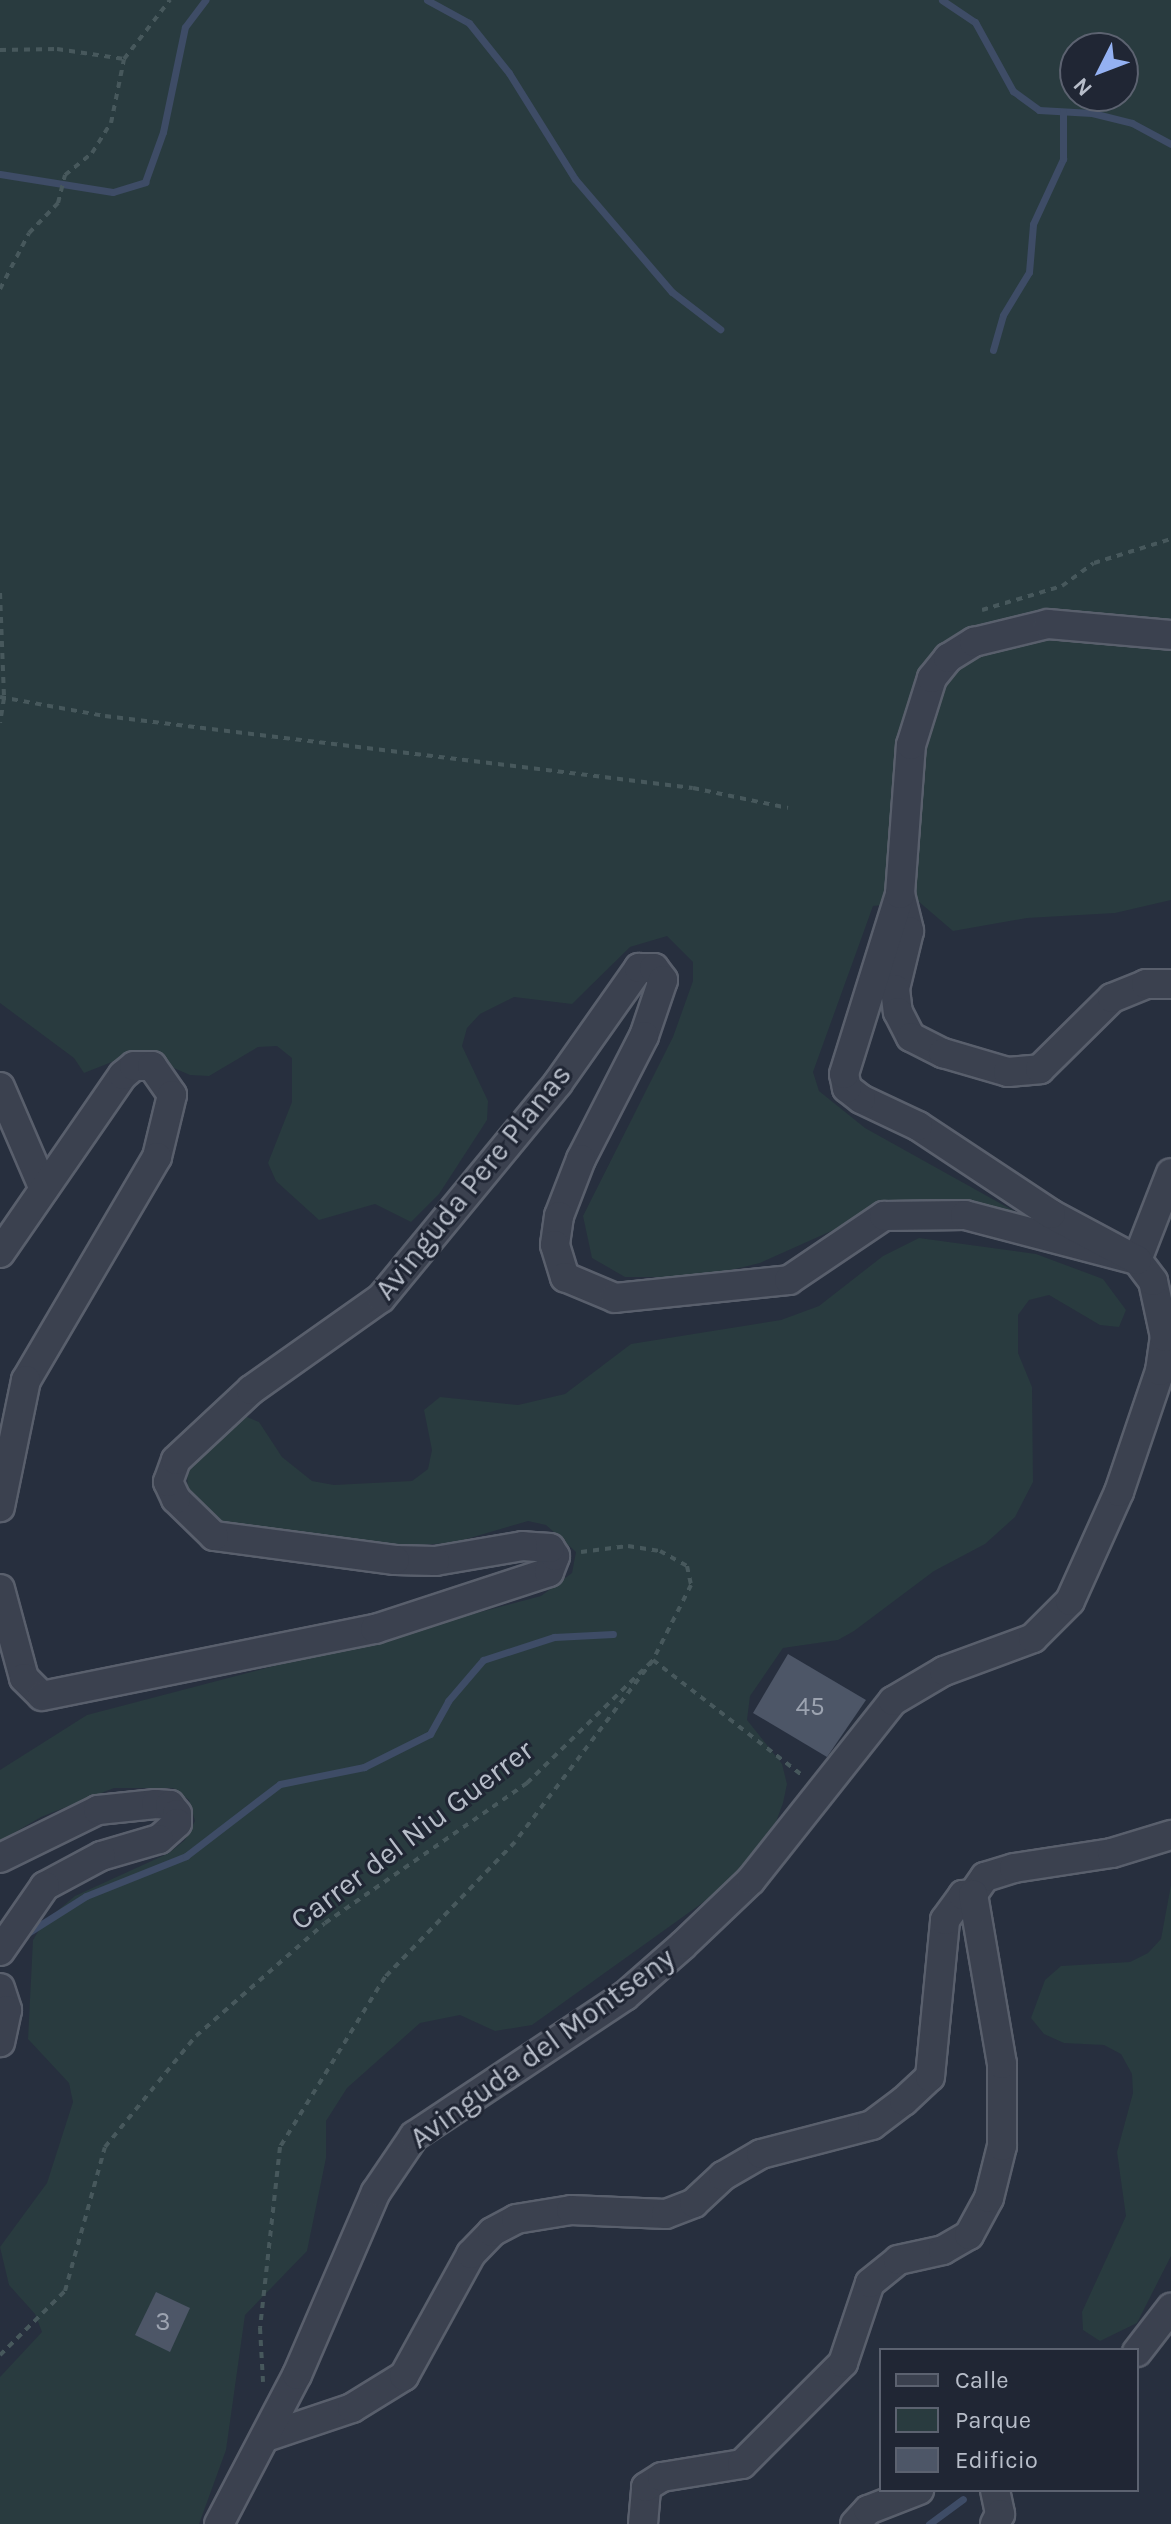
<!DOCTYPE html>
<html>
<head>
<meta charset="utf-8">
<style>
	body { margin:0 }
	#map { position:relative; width:1171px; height:2524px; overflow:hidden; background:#272f3e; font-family:Karla,sans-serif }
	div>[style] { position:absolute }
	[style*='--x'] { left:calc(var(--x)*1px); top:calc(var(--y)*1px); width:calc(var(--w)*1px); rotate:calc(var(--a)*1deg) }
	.green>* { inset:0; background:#293b3f }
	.stream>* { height:7px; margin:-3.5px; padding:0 3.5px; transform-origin:3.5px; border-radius:3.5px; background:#3e4c66 }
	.building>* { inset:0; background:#4d5667 }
	.path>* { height:4px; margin-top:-2px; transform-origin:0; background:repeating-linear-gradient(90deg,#47585c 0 6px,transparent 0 12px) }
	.roads { filter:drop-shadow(2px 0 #595f6c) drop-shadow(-2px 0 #595f6c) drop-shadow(0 2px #595f6c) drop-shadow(0 -2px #595f6c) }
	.minor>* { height:28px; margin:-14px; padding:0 14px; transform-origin:14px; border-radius:14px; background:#3b414f }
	span { translate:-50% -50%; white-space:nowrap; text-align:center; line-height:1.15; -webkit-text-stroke:6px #202634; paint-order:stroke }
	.number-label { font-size:26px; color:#9ca3b0 }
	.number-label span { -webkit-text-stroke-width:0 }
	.street-label { font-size:30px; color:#b7bdc9 }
	.legend { position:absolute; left:879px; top:2348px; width:260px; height:144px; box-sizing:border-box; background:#202634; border:2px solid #5c6270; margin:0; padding:10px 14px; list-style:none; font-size:24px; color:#b7bdc9 }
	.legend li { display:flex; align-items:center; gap:16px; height:40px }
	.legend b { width:40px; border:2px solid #5c6270 }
	.north { position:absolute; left:1059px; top:32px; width:80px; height:80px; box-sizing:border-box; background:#202634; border:2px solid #5c6270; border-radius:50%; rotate:228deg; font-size:22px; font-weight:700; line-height:32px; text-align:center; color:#b7bdc9 }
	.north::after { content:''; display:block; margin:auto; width:28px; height:36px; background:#94b1f2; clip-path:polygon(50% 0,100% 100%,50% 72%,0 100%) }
</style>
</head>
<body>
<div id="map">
	<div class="green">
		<i style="clip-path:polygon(evenodd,0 0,1171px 0,1171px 900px,1115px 913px,1027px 918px,953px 931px,918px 901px,873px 906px,813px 1072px,819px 1091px,865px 1128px,1021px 1215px,964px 1201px,885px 1207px,760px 1263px,702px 1277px,625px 1277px,592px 1258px,583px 1216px,673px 1037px,693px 981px,693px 962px,667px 936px,630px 947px,572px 1004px,514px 997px,480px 1014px,467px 1028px,462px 1046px,488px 1101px,487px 1120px,439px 1194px,411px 1222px,375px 1204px,319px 1220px,276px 1181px,268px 1163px,292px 1102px,292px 1058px,277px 1046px,258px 1047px,209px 1076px,190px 1075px,137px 1052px,84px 1073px,74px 1058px,0 1003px,0 0,1075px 48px,1123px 48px,1123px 96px,1075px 96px,1075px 48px)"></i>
		<i style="clip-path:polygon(919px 1238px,1036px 1254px,1103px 1279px,1126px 1310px,1119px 1327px,1100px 1325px,1049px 1295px,1029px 1300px,1018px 1315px,1018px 1353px,1032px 1387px,1033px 1482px,1015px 1517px,985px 1544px,934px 1571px,854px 1631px,838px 1640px,783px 1648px,750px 1696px,747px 1720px,782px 1764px,787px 1784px,783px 1803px,776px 1822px,726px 1886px,532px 2025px,495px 2031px,460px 2015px,420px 2023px,347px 2088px,326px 2121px,326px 2158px,307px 2251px,245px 2315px,226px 2450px,199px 2524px,0 2524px,0 2377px,42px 2332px,35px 2314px,9px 2285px,0 2247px,47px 2183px,73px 2102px,69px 2083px,28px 2039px,33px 1940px,44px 1922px,75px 1896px,169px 1853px,185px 1840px,195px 1821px,189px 1800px,173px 1788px,114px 1788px,41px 1817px,0 1841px,0 1770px,87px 1715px,541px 1596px,572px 1573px,576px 1552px,546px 1525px,528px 1521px,453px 1543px,374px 1547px,216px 1524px,188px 1492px,187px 1473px,194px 1454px,240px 1414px,259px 1422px,282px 1457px,312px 1481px,334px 1485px,412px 1481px,428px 1469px,432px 1450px,424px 1410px,440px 1397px,518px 1405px,565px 1394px,631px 1344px,781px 1320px,819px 1306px,883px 1256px)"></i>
		<i style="clip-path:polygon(1171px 1885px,1171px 2256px,1137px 2323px,1100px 2341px,1083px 2330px,1082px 2312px,1126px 2216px,1117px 2152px,1133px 2093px,1132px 2074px,1121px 2054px,1104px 2045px,1064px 2043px,1044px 2034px,1031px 2018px,1045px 1980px,1061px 1966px,1130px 1962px,1148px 1953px,1161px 1939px)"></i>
	</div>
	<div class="stream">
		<i style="--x:427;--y:0;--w:48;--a:28.7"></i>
		<i style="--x:469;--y:23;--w:64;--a:51.3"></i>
		<i style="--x:509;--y:73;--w:125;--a:58.1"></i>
		<i style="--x:575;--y:179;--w:149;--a:49.4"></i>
		<i style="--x:672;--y:292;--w:61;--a:37.6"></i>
		<i style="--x:942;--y:0;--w:40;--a:34"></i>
		<i style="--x:975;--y:22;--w:79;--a:61.2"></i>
		<i style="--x:1013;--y:91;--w:32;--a:36"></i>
		<i style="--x:1039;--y:110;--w:53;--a:3.2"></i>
		<i style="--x:1092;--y:113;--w:41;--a:14"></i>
		<i style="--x:1132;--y:123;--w:44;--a:28.3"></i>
		<i style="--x:0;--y:174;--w:114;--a:9.1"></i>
		<i style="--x:113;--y:192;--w:34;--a:-17"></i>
		<i style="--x:145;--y:182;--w:53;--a:-70.2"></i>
		<i style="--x:163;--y:132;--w:107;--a:-78.2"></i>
		<i style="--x:185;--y:27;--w:34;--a:-53"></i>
		<i style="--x:993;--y:350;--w:36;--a:-74"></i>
		<i style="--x:1003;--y:315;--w:50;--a:-58.8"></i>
		<i style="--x:1029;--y:272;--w:48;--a:-85.2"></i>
		<i style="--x:1033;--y:224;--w:72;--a:-65.2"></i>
		<i style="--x:1063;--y:159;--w:47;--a:-90"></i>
		<i style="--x:26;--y:1934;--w:71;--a:-32.3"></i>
		<i style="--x:86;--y:1896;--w:108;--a:-21.8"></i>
		<i style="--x:186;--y:1856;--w:118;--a:-37.5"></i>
		<i style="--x:280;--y:1784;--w:86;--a:-11.4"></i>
		<i style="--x:364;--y:1767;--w:74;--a:-26.6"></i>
		<i style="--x:430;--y:1734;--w:38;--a:-61"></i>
		<i style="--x:448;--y:1701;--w:54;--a:-49.5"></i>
		<i style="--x:483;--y:1660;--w:75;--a:-17.9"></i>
		<i style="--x:554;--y:1637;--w:59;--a:-2.9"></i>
		<i style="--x:929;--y:2524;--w:42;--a:-36.3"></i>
	</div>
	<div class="building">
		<i style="clip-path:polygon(788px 1654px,866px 1700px,827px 1757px,753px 1713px)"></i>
		<i style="clip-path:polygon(156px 2292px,190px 2308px,170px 2352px,135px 2335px)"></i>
	</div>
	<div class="path">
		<i style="--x:0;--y:50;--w:57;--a:-1"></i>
		<i style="--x:57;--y:49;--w:68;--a:8.5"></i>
		<i style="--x:0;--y:289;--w:63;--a:-62.6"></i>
		<i style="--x:29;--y:233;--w:42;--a:-46"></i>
		<i style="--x:58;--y:203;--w:29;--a:-76"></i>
		<i style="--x:65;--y:175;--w:35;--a:-39"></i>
		<i style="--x:92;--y:153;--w:36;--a:-58"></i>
		<i style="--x:111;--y:123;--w:65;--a:-78.5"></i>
		<i style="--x:124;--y:59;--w:75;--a:-52.1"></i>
		<i style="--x:0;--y:593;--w:105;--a:87.8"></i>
		<i style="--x:4;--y:698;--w:25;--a:99"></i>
		<i style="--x:982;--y:610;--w:84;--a:-16.7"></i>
		<i style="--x:1062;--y:586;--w:39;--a:-36"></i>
		<i style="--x:1094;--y:563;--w:81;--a:-17.3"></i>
		<i style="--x:0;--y:697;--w:107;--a:10.3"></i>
		<i style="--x:105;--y:716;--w:592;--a:6.98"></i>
		<i style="--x:693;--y:788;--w:97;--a:11.9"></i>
		<i style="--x:581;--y:1552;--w:47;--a:-7.3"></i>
		<i style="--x:628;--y:1546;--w:32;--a:9"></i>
		<i style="--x:660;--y:1551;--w:31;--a:29"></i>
		<i style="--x:687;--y:1566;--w:19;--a:78"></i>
		<i style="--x:691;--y:1585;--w:84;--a:116.9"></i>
		<i style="--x:653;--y:1660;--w:190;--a:37.7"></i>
		<i style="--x:0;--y:2355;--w:91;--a:-44.6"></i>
		<i style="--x:65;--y:2291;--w:149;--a:-74.5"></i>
		<i style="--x:105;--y:2147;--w:144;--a:-50.7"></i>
		<i style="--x:196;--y:2036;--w:171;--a:-41.2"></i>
		<i style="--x:325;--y:1923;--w:246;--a:-34.7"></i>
		<i style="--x:527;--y:1783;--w:176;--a:-44.3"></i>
		<i style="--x:653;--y:1660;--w:228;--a:127.2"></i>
		<i style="--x:515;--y:1842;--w:187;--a:133.9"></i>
		<i style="--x:385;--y:1977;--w:200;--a:121.7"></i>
		<i style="--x:280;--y:2147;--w:182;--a:96.3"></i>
		<i style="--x:260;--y:2328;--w:54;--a:86.8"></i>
	</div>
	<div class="roads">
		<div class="minor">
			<i style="--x:900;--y:894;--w:38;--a:76"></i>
			<i style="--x:909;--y:931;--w:60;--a:103.6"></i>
			<i style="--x:895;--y:989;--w:23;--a:83"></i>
			<i style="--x:898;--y:1012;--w:28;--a:63"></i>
			<i style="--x:911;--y:1037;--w:36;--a:27"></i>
			<i style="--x:943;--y:1053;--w:68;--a:16.3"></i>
			<i style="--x:1008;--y:1072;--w:32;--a:-5"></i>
			<i style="--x:1040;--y:1069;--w:101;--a:-44.6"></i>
			<i style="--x:1112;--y:998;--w:37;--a:-22"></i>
			<i style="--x:1146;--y:984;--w:25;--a:0"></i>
			<i style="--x:0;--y:1087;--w:111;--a:66.7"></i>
			<i style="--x:0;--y:1253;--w:216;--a:-55.4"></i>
			<i style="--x:123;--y:1075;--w:14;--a:-39"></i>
			<i style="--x:134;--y:1066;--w:18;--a:0"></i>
			<i style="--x:152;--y:1066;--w:35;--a:55"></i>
			<i style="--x:172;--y:1095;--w:64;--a:103.6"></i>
			<i style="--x:157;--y:1157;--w:259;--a:120.4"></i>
			<i style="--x:26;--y:1380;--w:130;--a:101.6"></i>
			<i style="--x:1137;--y:1260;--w:93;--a:-68.7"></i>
			<i style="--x:0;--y:1589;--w:92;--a:74.9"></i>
			<i style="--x:24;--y:1678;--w:25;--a:45"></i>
			<i style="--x:42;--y:1696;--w:340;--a:-11.4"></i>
			<i style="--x:375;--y:1629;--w:183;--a:-18.1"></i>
			<i style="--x:549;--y:1572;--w:17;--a:-69"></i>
			<i style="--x:555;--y:1556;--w:9;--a:-122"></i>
			<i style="--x:550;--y:1548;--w:27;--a:-176"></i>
			<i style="--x:523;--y:1546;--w:89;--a:170.3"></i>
			<i style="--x:435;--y:1561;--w:40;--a:-178.6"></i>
			<i style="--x:395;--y:1560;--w:183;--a:-172.4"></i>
			<i style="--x:214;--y:1536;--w:53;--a:-135.8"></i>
			<i style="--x:176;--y:1499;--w:19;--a:-115"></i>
			<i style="--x:168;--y:1482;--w:23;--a:-70"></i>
			<i style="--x:176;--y:1460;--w:103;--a:-43"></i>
			<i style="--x:251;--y:1390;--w:159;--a:-35.3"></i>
			<i style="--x:381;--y:1298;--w:278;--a:-50.5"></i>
			<i style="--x:558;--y:1083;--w:141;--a:-54.8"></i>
			<i style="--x:639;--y:968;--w:15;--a:0"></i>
			<i style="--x:654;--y:968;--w:15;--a:53"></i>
			<i style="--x:663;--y:980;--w:59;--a:108.7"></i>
			<i style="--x:644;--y:1036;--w:138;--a:117.1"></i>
			<i style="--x:581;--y:1159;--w:61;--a:111.1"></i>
			<i style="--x:559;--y:1216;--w:29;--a:98"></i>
			<i style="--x:555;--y:1245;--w:34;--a:73"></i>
			<i style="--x:565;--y:1277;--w:54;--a:22.8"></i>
			<i style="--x:615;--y:1298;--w:175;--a:-5.9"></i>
			<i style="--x:789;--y:1280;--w:115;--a:-34"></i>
			<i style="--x:884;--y:1216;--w:81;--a:-0.7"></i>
			<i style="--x:965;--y:1215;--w:178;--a:14.7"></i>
			<i style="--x:0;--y:1858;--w:109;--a:-26.1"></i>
			<i style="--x:98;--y:1810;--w:58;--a:-5.9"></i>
			<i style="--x:156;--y:1804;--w:14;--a:4"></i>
			<i style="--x:170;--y:1805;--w:11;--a:52"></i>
			<i style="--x:177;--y:1814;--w:9;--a:90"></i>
			<i style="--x:177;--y:1823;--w:24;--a:138"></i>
			<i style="--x:159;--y:1839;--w:60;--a:163.7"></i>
			<i style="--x:101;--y:1856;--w:64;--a:151.8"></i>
			<i style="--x:45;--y:1886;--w:79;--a:124.7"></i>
			<i style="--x:973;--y:1894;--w:21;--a:-55"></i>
			<i style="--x:985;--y:1877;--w:30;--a:-17"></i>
			<i style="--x:1014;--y:1868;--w:99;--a:-8.7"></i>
			<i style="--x:1112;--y:1853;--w:62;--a:-17"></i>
			<i style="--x:0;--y:1988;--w:23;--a:72"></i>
			<i style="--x:7;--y:2010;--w:33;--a:102"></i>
			<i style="--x:1137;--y:2352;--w:56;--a:-52.3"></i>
			<i style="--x:266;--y:2437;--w:91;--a:-18.6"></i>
			<i style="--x:352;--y:2408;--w:61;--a:-31.6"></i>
			<i style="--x:404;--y:2376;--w:139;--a:-61.2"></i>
			<i style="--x:471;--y:2254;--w:30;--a:-46"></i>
			<i style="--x:492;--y:2232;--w:27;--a:-28"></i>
			<i style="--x:516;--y:2219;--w:56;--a:-9.3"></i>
			<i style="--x:571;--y:2210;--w:95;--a:2.4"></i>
			<i style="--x:666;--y:2214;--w:30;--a:-21"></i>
			<i style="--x:694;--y:2203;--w:40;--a:-43"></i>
			<i style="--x:723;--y:2176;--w:44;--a:-30.1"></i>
			<i style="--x:761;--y:2154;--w:115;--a:-14.6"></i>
			<i style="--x:872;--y:2125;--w:40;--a:-37"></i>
			<i style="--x:904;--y:2101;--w:35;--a:-43"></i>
			<i style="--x:930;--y:2077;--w:158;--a:-84.5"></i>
			<i style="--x:945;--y:1920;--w:31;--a:-54"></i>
			<i style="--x:963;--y:1895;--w:10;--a:-6"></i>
			<i style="--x:995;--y:2490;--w:25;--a:78"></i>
			<i style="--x:1000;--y:2514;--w:11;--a:117"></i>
			<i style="--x:219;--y:2524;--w:168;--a:-62.4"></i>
			<i style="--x:297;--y:2375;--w:199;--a:-66.7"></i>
			<i style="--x:376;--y:2192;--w:68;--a:-55.8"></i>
			<i style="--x:414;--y:2136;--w:253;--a:-33.6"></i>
			<i style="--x:625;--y:1996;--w:77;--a:-41.3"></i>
			<i style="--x:683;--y:1945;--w:94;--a:-43.7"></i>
			<i style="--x:751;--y:1880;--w:228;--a:-51.6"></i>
			<i style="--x:893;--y:1701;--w:59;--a:-30.5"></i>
			<i style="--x:944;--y:1671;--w:95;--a:-20.3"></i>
			<i style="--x:1033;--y:1638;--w:52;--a:-45"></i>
			<i style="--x:1070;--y:1601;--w:120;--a:-65.8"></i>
			<i style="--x:1119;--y:1492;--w:128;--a:-71.3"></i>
			<i style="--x:1160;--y:1371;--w:34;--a:-82"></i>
			<i style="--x:1165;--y:1337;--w:57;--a:-102.1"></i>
			<i style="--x:1153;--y:1281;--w:26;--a:-127"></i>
			<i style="--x:1137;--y:1260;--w:98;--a:-151.9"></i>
			<i style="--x:1051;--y:1214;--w:159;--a:-146.5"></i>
			<i style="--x:918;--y:1126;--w:63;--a:-154.7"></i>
			<i style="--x:861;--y:1099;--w:18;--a:-142"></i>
			<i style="--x:847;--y:1088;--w:14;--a:-102"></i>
			<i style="--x:844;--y:1074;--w:189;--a:-72.7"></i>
			<i style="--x:900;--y:894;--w:149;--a:-85.8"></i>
			<i style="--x:911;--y:745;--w:70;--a:-72.6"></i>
			<i style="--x:932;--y:678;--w:26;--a:-51"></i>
			<i style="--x:948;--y:658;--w:31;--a:-32"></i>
			<i style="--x:974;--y:642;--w:76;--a:-13.7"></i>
			<i style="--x:1048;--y:624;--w:123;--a:5.1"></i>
			<i style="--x:643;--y:2524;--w:37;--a:-85"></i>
			<i style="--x:646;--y:2487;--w:19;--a:-32"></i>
			<i style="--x:662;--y:2477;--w:81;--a:-9.2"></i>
			<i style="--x:742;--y:2464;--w:143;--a:-45"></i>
			<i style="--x:843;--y:2363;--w:84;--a:-71.4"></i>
			<i style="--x:870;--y:2283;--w:36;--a:-39"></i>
			<i style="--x:898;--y:2260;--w:46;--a:-12.5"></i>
			<i style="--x:943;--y:2250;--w:30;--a:-30"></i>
			<i style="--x:969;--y:2235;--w:42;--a:-61.6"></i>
			<i style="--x:989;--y:2198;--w:54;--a:-76"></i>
			<i style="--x:1002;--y:2146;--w:82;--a:-90"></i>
			<i style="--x:1002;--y:2064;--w:172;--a:-99.7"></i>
			<i style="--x:855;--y:2524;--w:19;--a:-47"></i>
			<i style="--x:868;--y:2510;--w:55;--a:-21.4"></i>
		</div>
	</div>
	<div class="number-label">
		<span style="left:810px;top:1707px">45</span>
		<span style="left:163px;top:2322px">3</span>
	</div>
	<div class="street-label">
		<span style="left:473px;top:1182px;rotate:-51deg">Avinguda Pere Planas</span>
		<span style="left:412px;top:1835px;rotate:-37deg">Carrer del Niu Guerrer</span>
		<span style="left:542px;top:2048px;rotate:-36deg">Avinguda del Montseny</span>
	</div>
	<ul class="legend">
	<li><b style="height:10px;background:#3b414f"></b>Calle</li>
	<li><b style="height:22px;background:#293b3f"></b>Parque</li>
	<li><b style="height:22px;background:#4d5667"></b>Edificio</li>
	</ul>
	<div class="north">N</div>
</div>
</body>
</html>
